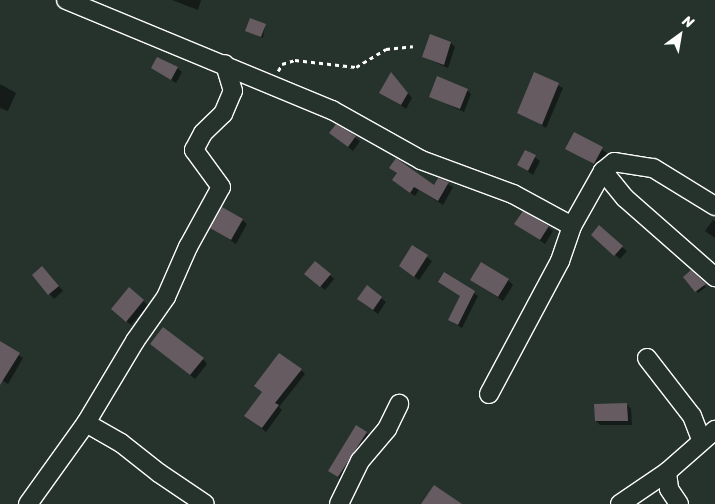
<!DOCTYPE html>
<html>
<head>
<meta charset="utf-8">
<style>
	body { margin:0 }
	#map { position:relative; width:715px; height:504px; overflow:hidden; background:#26332d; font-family:Sriracha,sans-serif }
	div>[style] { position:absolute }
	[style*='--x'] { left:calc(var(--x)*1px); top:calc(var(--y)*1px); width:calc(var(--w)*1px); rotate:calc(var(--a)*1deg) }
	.shadow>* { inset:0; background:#0007 }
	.building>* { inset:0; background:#655b60 }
	.path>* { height:2.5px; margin-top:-1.25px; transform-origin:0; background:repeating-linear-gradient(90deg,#fff 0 4px,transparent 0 8px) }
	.roads { filter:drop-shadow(1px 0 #fff) drop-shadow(-1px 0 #fff) drop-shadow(0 1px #fff) drop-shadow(0 -1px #fff) }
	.minor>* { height:18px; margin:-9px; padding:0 9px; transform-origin:9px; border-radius:9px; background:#26332d }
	span { translate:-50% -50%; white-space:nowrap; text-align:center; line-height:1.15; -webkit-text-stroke:4px #26332d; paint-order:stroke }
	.north { position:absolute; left:655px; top:10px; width:50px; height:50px; -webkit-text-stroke:4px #26332d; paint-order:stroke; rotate:32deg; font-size:14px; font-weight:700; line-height:20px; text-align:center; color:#fff }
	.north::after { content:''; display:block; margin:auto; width:18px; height:22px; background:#fff; clip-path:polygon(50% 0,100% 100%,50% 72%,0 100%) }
</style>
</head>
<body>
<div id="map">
	<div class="shadow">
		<i style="clip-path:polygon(172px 0,201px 0,198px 10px)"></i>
		<i style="clip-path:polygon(265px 25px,263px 38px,246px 31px)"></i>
		<i style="clip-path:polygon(451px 43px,455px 47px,448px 68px,423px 57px)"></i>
		<i style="clip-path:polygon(153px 68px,177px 68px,182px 72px,176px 83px)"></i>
		<i style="clip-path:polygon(392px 74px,412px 98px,406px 109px,381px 92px)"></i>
		<i style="clip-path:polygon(535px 74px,563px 88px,546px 128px,519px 112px)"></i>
		<i style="clip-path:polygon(0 84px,16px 93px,8px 111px,0 108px)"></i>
		<i style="clip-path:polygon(467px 90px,471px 94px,464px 112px,430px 96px)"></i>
		<i style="clip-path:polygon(336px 126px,360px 141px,353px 151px,331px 133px)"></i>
		<i style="clip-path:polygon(575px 133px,607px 153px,599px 168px,567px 148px)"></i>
		<i style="clip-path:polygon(526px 151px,540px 161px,533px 175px,519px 165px)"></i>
		<i style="clip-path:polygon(391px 168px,435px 187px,439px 179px,453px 187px,443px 205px,419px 190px,415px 196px,393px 180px,398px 174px)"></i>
		<i style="clip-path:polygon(242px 220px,247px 224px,236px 244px,212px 228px)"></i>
		<i style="clip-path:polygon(713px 220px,715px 221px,715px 238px,705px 231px)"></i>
		<i style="clip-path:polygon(516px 224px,548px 227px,553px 231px,545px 244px)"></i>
		<i style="clip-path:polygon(597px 239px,622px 247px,627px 251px,620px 259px)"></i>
		<i style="clip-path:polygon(413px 247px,432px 261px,419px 280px,400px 266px)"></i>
		<i style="clip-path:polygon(47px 272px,63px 291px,54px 299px,33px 275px)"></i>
		<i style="clip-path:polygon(691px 272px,706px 287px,698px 293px,685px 277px)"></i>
		<i style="clip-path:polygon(445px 274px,478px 296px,462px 328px,449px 320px,461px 296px,440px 282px)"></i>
		<i style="clip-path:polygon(330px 275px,334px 279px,325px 290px,310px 278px)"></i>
		<i style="clip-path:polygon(471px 280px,508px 280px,513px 285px,503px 301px)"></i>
		<i style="clip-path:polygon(367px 287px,386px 302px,378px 314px,363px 303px)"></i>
		<i style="clip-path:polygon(143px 301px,148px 305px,131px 325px,117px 313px)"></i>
		<i style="clip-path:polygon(0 342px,23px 358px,8px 384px,0 379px)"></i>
		<i style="clip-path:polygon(156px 348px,203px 359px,207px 364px,195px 379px)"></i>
		<i style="clip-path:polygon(301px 370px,305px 374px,279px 407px,282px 410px,266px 432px,250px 419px)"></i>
		<i style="clip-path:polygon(627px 404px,631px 409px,632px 425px,600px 425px,596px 421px)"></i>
		<i style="clip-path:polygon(366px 433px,371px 437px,343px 481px,329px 470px)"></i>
	</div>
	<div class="building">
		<i style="clip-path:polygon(250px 18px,266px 24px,261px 37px,245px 31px)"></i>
		<i style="clip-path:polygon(430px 34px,451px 42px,444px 65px,422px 57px)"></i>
		<i style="clip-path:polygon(157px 57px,178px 67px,171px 80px,151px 68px)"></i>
		<i style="clip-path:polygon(391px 72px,408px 93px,401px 105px,379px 93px)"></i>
		<i style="clip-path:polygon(534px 72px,559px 83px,542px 125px,517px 113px)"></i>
		<i style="clip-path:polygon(437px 76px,468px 89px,460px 109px,429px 97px)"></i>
		<i style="clip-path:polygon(336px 124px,356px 136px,348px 147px,329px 133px)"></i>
		<i style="clip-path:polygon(574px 132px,603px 147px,594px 164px,565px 149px)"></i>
		<i style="clip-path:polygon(525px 150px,536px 155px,528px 171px,517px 165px)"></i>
		<i style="clip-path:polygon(396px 158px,434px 185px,438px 178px,449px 182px,438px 201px,414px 187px,410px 193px,392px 180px,397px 173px,389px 168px)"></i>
		<i style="clip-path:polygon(222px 207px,243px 219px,231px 240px,210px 228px)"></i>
		<i style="clip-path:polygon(523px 211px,549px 226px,540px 240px,514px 224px)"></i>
		<i style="clip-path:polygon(599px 225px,623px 246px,614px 256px,591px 235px)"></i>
		<i style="clip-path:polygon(412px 245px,428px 255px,414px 277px,399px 266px)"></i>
		<i style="clip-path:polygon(315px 261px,331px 274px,320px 287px,304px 274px)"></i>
		<i style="clip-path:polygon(481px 262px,509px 279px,498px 297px,470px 280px)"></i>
		<i style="clip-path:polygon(42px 266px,59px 286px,48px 295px,32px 275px)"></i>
		<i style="clip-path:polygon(691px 270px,706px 284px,695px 292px,683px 277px)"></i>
		<i style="clip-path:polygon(444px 272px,475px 291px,458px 325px,448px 320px,460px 296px,438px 282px)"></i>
		<i style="clip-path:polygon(367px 285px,382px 297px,373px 310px,357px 299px)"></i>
		<i style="clip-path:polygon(129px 287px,144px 300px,126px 322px,111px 309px)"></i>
		<i style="clip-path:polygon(163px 327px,204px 358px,190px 375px,150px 344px)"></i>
		<i style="clip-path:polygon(0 341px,20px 353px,0 385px)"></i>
		<i style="clip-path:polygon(279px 353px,302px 369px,275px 403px,279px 405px,262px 428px,244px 416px,262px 392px,254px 386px)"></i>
		<i style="clip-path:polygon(627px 403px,628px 421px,595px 421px,594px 404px)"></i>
		<i style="clip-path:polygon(356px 425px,367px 432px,338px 477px,328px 471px)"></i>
		<i style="clip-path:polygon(434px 485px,462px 504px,421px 504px)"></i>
	</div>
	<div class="path">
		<i style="--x:278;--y:71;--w:8;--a:-60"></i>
		<i style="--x:282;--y:64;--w:14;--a:-17"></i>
		<i style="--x:295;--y:60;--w:61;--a:6.5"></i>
		<i style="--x:356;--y:67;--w:35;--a:-31"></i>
		<i style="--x:386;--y:49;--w:27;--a:-6"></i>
	</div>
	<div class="roads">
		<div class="minor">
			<i style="--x:66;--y:0;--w:288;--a:22.5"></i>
			<i style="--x:332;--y:110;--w:102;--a:29.3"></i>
			<i style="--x:421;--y:160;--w:98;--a:20.3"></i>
			<i style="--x:513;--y:194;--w:67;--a:28.5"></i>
			<i style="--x:603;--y:171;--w:35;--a:51"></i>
			<i style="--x:625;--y:198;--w:120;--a:41.3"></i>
			<i style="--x:647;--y:358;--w:73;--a:52.2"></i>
			<i style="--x:692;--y:416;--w:25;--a:69"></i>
			<i style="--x:489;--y:394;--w:151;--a:-61.9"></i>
			<i style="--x:560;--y:261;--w:37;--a:-71"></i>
			<i style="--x:572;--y:226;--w:63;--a:-60.6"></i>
			<i style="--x:603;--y:171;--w:14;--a:-39"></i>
			<i style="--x:614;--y:162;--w:39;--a:9"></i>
			<i style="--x:653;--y:168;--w:73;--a:31.5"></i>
			<i style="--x:86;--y:423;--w:40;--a:29.7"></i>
			<i style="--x:121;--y:443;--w:48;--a:38.3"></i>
			<i style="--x:159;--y:473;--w:55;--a:34"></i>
			<i style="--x:667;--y:472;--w:17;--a:83"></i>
			<i style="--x:669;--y:489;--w:18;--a:56"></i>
			<i style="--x:28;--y:504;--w:100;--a:-54.4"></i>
			<i style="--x:86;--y:423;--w:96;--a:-59.1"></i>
			<i style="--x:135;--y:341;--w:54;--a:-54.8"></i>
			<i style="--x:166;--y:297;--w:55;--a:-66.3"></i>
			<i style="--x:188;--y:247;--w:68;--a:-61.2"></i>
			<i style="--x:221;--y:187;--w:46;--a:-126.1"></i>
			<i style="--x:194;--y:150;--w:19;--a:-62"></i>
			<i style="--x:203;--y:133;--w:28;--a:-44"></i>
			<i style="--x:223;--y:114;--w:25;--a:-67"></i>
			<i style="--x:233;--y:91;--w:28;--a:-107"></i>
			<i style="--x:339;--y:504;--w:48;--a:-64"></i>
			<i style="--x:360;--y:461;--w:42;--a:-49.8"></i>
			<i style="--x:387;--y:429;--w:28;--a:-64"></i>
			<i style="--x:620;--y:504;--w:57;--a:-34.2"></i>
			<i style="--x:667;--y:472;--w:64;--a:-41.2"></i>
		</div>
	</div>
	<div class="north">N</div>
</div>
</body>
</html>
